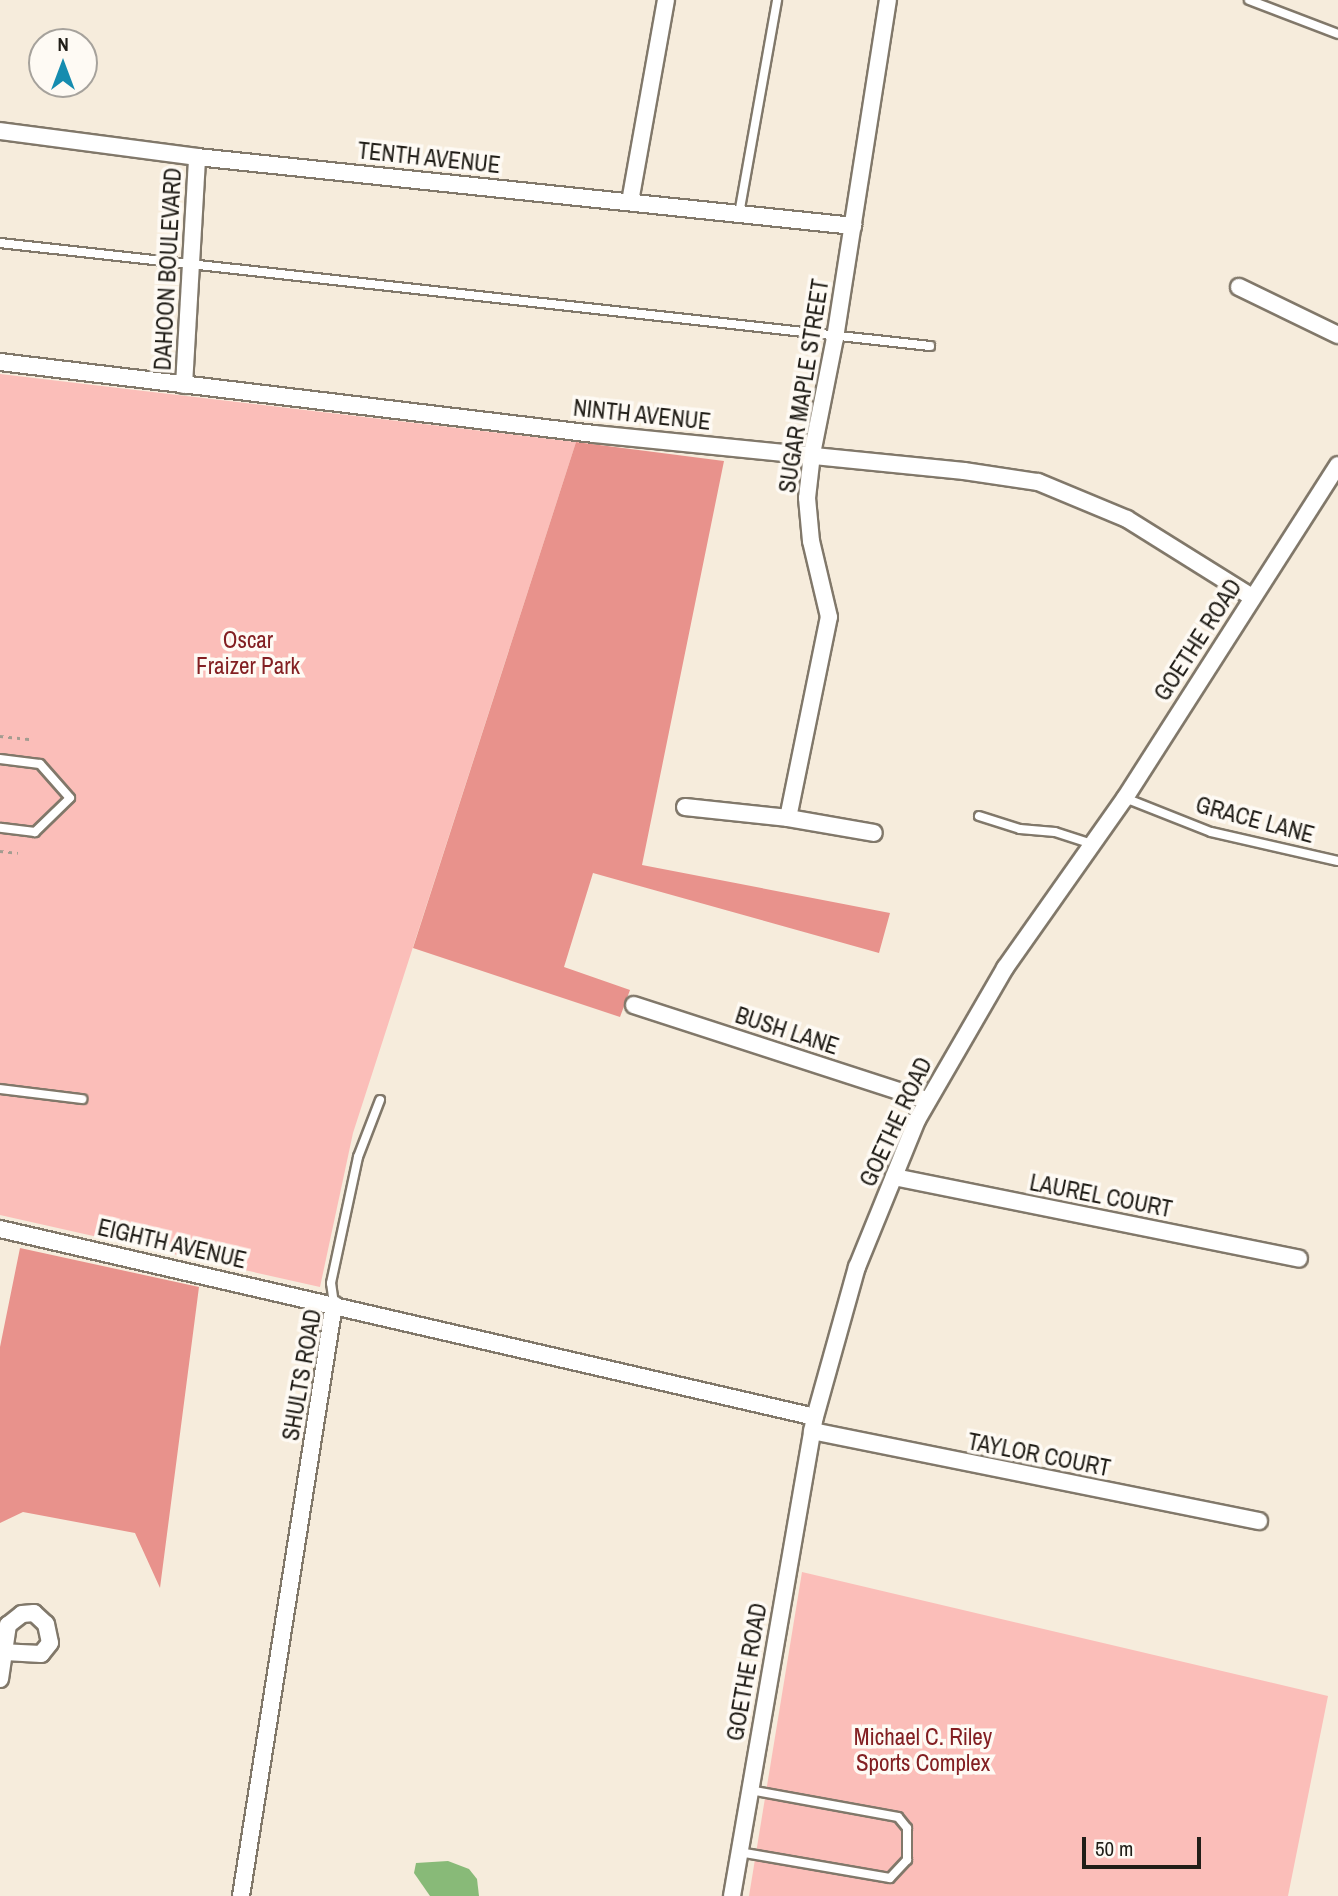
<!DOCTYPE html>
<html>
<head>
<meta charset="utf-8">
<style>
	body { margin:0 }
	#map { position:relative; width:1338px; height:1896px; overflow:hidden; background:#f6ecdc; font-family:"Archivo Narrow",sans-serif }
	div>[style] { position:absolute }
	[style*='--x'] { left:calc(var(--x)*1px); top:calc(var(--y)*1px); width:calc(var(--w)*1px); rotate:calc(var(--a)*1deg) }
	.green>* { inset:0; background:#fbbeb9 }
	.forest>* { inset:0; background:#e8928c }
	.water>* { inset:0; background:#88ba78 }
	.path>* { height:2.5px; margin-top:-1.25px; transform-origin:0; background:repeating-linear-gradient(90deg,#a39c90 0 3.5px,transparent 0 8.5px) }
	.roads { filter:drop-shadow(2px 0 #81786a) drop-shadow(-2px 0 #81786a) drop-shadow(0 2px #81786a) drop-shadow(0 -2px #81786a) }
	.lane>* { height:8px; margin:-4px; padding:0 4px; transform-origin:4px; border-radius:4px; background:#fff }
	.street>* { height:16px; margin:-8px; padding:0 8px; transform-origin:8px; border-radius:8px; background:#fff }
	span { translate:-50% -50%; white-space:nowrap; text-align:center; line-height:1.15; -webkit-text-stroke:7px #fefaf4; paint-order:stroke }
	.street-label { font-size:23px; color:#211e18 }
	.park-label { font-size:23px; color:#831f22 }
	.north { position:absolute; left:28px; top:28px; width:70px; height:70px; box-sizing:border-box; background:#fefaf4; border:2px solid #a6a29c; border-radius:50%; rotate:0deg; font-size:19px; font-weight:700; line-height:28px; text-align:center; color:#211e18 }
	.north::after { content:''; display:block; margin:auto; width:24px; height:32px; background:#158caf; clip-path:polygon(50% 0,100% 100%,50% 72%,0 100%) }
	.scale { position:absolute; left:1082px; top:1837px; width:119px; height:32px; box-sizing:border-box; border:4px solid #211e18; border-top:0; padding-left:9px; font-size:21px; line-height:24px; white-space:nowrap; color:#211e18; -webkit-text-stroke:5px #fefaf4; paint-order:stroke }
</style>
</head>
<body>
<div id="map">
	<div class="green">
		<i style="clip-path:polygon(0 374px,576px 442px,353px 1133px,320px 1287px,0 1215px)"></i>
		<i style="clip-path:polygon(802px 1572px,1328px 1696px,1288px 1896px,749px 1896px)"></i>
	</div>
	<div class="forest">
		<i style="clip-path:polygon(576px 442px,724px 461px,642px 865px,890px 913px,879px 953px,593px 873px,564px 967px,630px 990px,620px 1017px,413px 948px)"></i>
		<i style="clip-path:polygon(20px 1248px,199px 1287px,160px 1588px,135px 1533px,23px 1512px,0 1523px,0 1347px)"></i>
	</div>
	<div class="water">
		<i style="clip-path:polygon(448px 1861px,469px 1869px,477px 1879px,479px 1896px,430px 1896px,414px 1873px,416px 1863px)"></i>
	</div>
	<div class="path">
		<i style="--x:0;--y:736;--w:31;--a:6"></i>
		<i style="--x:0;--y:851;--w:18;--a:6"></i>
	</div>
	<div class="roads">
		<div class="lane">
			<i style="--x:1249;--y:0;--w:95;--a:20.9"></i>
			<i style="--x:739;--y:214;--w:217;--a:-79.9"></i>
			<i style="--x:0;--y:243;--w:936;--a:6.32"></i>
			<i style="--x:0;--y:759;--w:40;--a:7.1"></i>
			<i style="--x:40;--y:764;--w:45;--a:48.6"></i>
			<i style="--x:70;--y:798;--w:49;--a:135.8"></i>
			<i style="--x:35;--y:832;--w:35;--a:-173"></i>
			<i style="--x:1125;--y:798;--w:92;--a:21.6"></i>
			<i style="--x:1211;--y:832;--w:130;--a:12.9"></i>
			<i style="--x:979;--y:816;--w:43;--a:17.6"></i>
			<i style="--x:1020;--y:829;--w:35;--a:5"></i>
			<i style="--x:1055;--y:832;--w:39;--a:18"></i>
			<i style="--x:0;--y:1089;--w:83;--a:7"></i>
			<i style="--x:334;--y:1304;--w:21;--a:-98"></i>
			<i style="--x:331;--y:1283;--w:129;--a:-77.9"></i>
			<i style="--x:358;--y:1157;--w:61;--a:-68.9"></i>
			<i style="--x:739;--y:1852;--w:153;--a:9.8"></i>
			<i style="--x:890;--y:1878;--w:25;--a:-47"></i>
			<i style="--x:907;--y:1860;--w:32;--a:-90"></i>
			<i style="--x:907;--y:1828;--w:14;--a:-129"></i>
			<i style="--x:898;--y:1817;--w:150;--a:-169.7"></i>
		</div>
		<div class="street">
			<i style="--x:0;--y:131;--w:199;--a:7.5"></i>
			<i style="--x:197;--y:157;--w:660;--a:6"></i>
			<i style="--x:630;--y:202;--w:205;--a:-79.9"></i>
			<i style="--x:1239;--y:287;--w:110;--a:25.9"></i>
			<i style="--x:0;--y:362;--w:598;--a:6.91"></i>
			<i style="--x:594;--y:434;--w:372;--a:5.7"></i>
			<i style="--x:964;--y:471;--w:75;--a:8.5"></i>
			<i style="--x:1038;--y:482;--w:96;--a:22.6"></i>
			<i style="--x:1127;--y:519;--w:147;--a:32"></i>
			<i style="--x:184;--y:385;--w:228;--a:-86.7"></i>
			<i style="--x:685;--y:807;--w:104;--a:6.1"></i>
			<i style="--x:788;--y:818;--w:87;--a:9.9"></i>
			<i style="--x:788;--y:818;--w:205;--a:-78.5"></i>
			<i style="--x:829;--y:617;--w:78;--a:-103.3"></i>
			<i style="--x:811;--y:541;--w:43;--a:-95.3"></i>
			<i style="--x:807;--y:498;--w:44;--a:-83.5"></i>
			<i style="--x:812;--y:454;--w:118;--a:-78.8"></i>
			<i style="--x:835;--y:338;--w:342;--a:-81.1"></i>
			<i style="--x:634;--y:1005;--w:308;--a:18"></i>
			<i style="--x:894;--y:1177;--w:413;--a:11.4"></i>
			<i style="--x:0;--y:1229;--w:836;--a:12.99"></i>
			<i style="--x:812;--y:1431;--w:456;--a:11.4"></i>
			<i style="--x:0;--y:1679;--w:55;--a:-81.6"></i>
			<i style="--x:8;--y:1625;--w:18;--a:-38"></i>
			<i style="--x:22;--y:1614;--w:12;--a:-5"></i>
			<i style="--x:34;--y:1613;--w:16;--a:43"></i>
			<i style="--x:46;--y:1624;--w:19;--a:78"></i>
			<i style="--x:50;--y:1643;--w:14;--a:129"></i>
			<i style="--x:41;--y:1654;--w:36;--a:-177"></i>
			<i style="--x:241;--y:1896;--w:599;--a:-81.07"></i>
			<i style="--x:732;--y:1896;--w:486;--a:-80.2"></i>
			<i style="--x:815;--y:1417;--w:156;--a:-74.4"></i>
			<i style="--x:857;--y:1267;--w:159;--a:-67.8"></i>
			<i style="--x:917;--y:1120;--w:176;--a:-59.9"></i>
			<i style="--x:1005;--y:968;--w:208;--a:-54.8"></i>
			<i style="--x:1125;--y:798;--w:395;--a:-57.4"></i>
		</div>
	</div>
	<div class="street-label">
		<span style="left:429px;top:158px;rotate:6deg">TENTH AVENUE</span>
		<span style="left:168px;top:269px;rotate:-87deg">DAHOON BOULEVARD</span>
		<span style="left:804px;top:386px;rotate:-81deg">SUGAR MAPLE STREET</span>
		<span style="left:642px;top:415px;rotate:6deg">NINTH AVENUE</span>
		<span style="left:1198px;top:640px;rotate:-57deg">GOETHE ROAD</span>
		<span style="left:1255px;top:820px;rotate:15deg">GRACE LANE</span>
		<span style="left:787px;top:1031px;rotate:18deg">BUSH LANE</span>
		<span style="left:896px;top:1122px;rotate:-65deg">GOETHE ROAD</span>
		<span style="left:1101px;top:1196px;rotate:11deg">LAUREL COURT</span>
		<span style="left:172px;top:1244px;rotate:13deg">EIGHTH AVENUE</span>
		<span style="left:302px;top:1375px;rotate:-80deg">SHULTS ROAD</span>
		<span style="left:1039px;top:1455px;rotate:11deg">TAYLOR COURT</span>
		<span style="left:747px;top:1672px;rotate:-80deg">GOETHE ROAD</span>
	</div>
	<div class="park-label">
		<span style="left:248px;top:653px">Oscar<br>Fraizer Park</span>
		<span style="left:923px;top:1750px">Michael C. Riley<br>Sports Complex</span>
	</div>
	<div class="north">N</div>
	<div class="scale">50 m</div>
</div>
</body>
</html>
